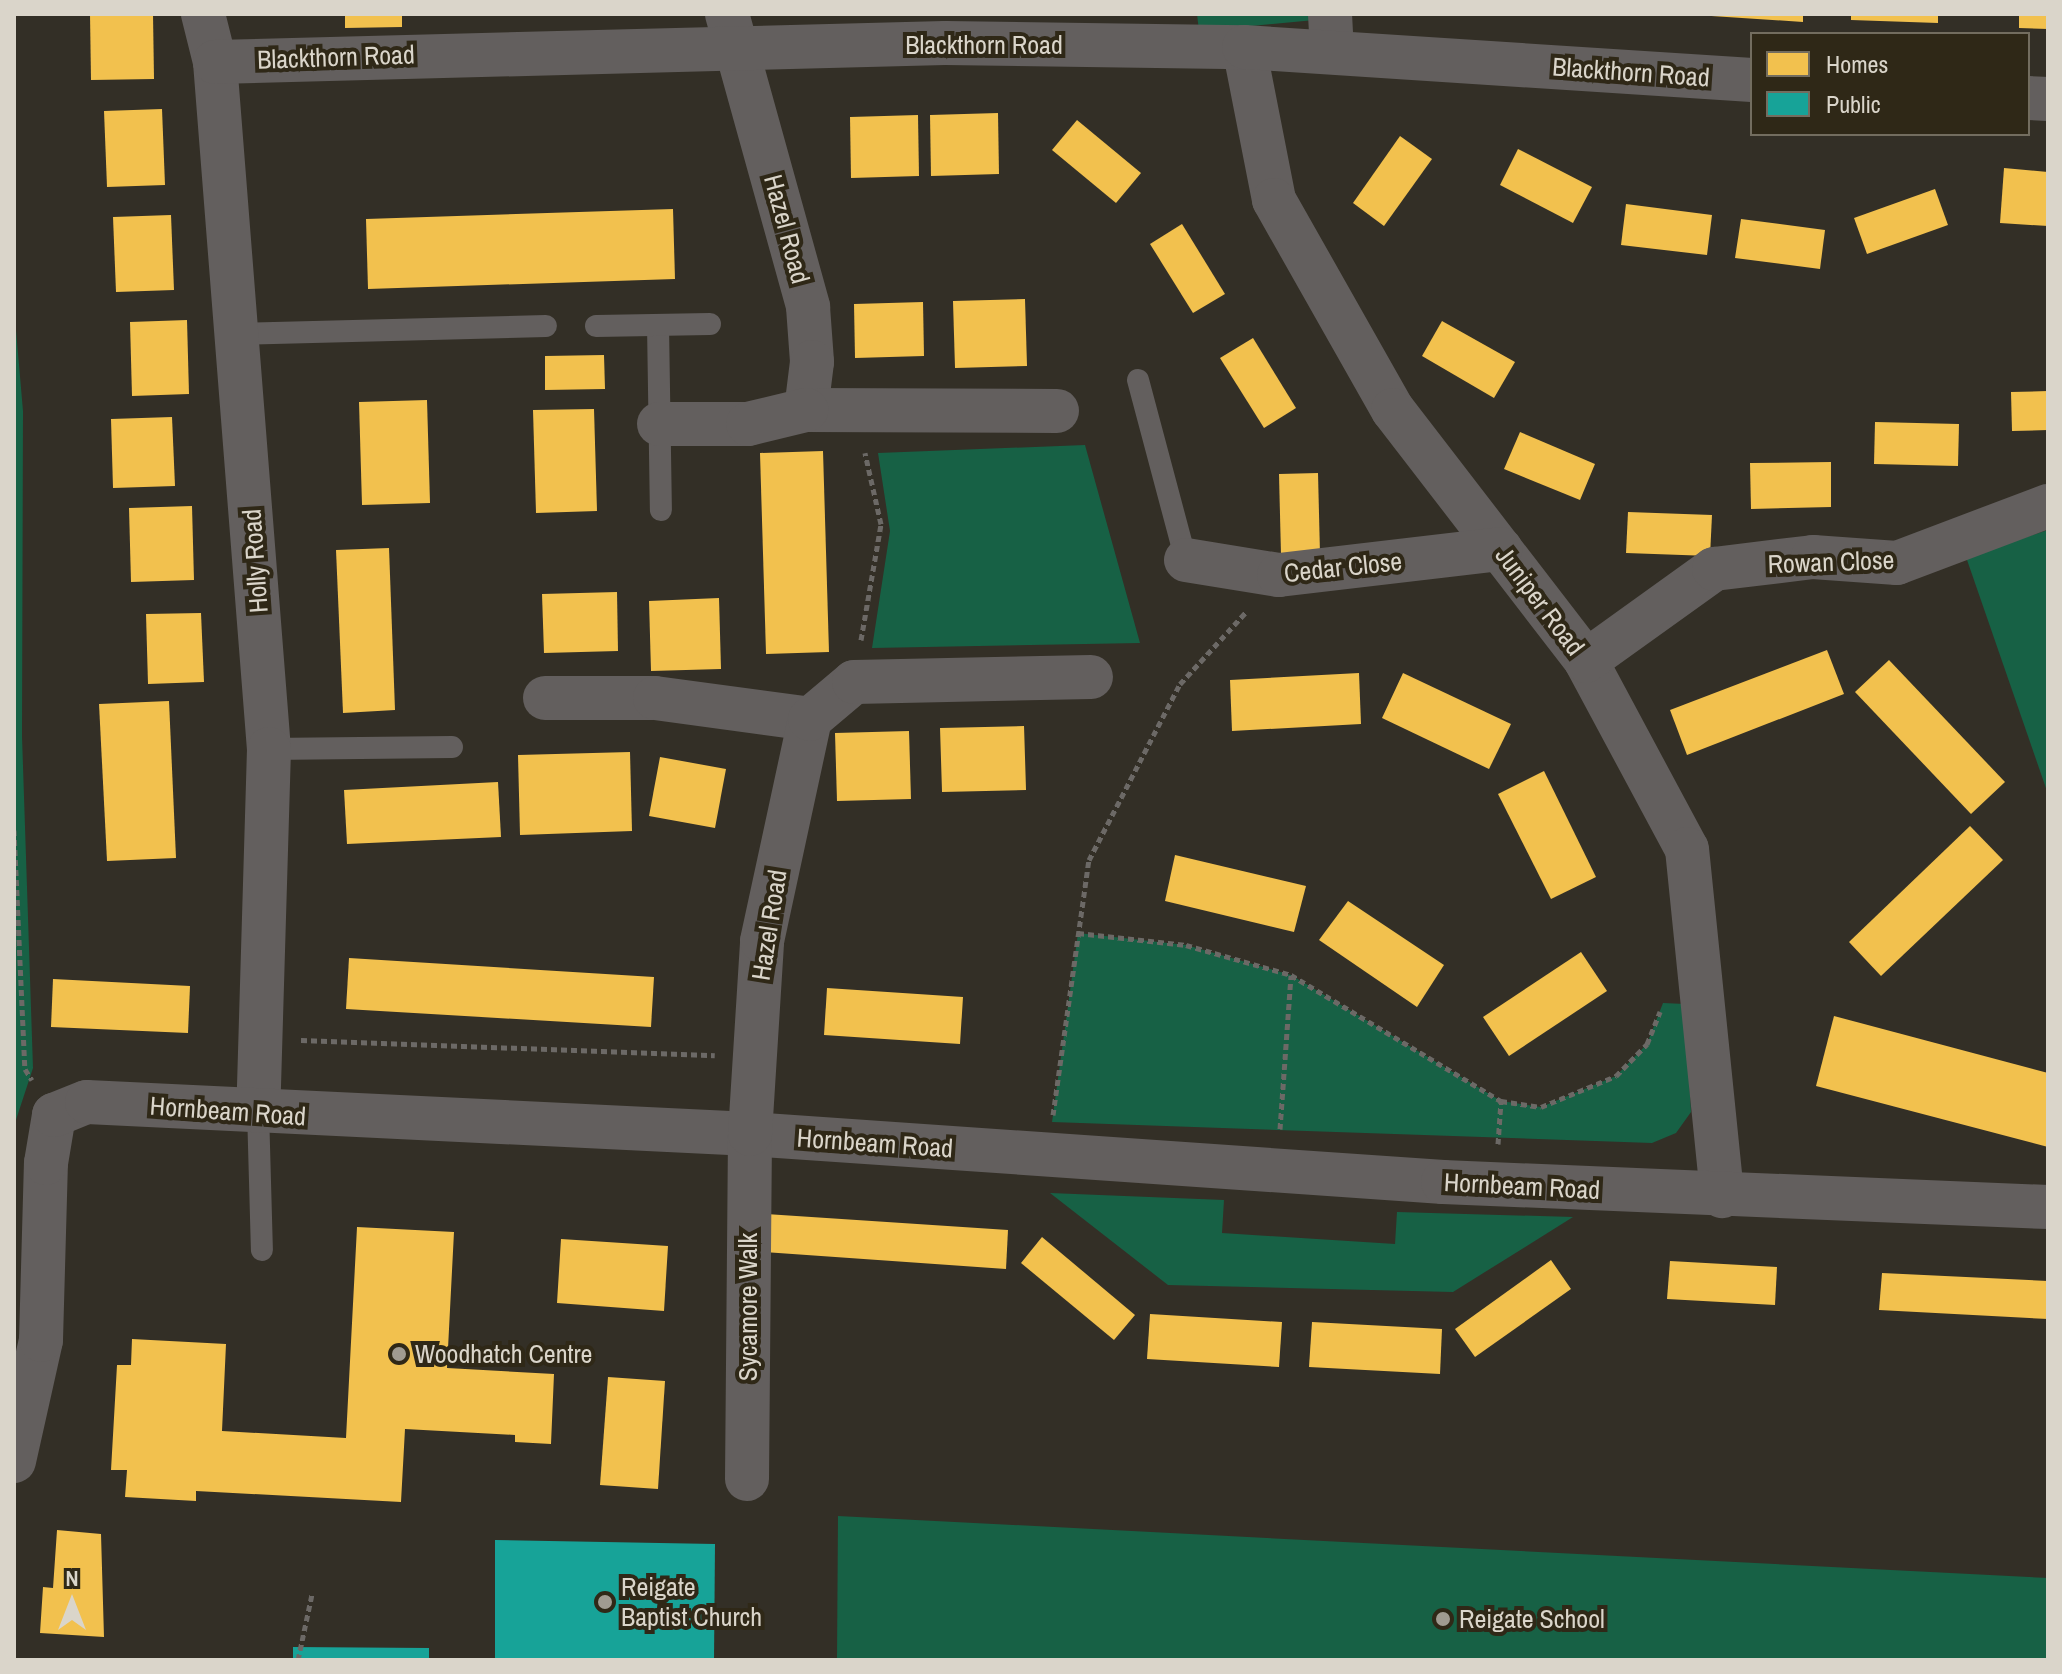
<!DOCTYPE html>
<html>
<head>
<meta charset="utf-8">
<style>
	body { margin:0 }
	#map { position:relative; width:2062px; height:1674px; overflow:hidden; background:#332f26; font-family:"Archivo Narrow",sans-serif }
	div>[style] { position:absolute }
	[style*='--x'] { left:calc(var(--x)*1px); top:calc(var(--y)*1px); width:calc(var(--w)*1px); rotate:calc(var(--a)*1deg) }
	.green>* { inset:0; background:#176145 }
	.homes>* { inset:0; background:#f2c14e }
	.public>* { inset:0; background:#17a398 }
	.path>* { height:5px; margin-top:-2.5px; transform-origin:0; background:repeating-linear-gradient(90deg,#6c6966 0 6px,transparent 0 10px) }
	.service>* { height:22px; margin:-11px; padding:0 11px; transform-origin:11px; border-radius:11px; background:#635f5e }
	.minor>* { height:44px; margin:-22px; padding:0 22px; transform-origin:22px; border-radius:22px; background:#635f5e }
	.dots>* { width:22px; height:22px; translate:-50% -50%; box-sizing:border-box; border:4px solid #2f2817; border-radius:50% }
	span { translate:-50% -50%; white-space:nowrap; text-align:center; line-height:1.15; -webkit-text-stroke:8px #2f2817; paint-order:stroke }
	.street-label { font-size:26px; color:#dad5ca }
	.poi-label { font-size:26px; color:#dad5ca }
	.left { translate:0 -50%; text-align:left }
	.frame { position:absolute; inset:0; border:16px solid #dad5ca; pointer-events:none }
	.legend { position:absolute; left:1750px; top:32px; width:280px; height:104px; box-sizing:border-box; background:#2f2817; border:2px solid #736d5f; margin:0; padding:10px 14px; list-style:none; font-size:24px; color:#dad5ca }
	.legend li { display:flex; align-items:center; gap:16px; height:40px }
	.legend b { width:40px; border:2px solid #736d5f }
	.north { position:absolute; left:32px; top:1562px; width:80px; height:80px; -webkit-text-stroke:6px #2f2817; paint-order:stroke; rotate:0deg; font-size:22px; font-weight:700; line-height:32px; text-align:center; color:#dad5ca }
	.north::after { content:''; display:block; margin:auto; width:28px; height:36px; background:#dad5ca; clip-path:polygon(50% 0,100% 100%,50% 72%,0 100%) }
</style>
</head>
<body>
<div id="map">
	<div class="green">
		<i style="clip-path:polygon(1197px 14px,1325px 14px,1325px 19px,1199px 31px)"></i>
		<i style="clip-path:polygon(14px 307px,23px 411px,22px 736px,33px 1068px,14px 1126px)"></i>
		<i style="clip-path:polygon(1085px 445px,1140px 643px,872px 648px,890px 531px,878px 453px)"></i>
		<i style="clip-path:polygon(2048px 530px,2048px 794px,1966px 557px)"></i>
		<i style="clip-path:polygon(1078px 933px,1186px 945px,1291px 975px,1501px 1101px,1541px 1107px,1616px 1076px,1647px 1044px,1663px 1003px,1685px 1004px,1691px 1112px,1676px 1133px,1652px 1143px,1052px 1122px)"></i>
		<i style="clip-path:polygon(1050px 1193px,1224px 1200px,1222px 1233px,1395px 1244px,1397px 1212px,1573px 1217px,1453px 1292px,1168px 1285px)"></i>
		<i style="clip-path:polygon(838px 1516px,2048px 1578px,2048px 1660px,837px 1660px)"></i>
	</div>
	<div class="homes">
		<i style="clip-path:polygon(90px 14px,153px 14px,154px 79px,91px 80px)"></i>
		<i style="clip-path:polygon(345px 14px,402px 14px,402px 27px,345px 28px)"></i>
		<i style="clip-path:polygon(1681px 14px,1803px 14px,1803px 22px)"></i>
		<i style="clip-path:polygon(1851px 14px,1938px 14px,1938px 23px,1851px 20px)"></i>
		<i style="clip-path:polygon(2019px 14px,2048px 14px,2048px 29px,2019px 28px)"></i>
		<i style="clip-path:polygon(162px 109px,165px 185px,107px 187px,104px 111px)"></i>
		<i style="clip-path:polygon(998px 113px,999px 174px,931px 176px,930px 115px)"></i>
		<i style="clip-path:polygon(918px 115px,919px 176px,851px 178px,850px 117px)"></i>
		<i style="clip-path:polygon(1077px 120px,1141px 173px,1116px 203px,1052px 150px)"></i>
		<i style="clip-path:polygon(1400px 136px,1432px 159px,1384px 226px,1353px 203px)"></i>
		<i style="clip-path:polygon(1518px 149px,1592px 187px,1573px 223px,1500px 185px)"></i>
		<i style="clip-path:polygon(2004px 168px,2048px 172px,2048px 226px,2000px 223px)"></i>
		<i style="clip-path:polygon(1935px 189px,1948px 225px,1867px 254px,1854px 218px)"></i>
		<i style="clip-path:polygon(1626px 204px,1712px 215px,1707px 255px,1621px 245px)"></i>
		<i style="clip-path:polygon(673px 209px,675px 279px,368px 289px,366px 219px)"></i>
		<i style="clip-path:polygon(171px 215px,174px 290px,116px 292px,113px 217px)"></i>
		<i style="clip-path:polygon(1741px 219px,1825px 230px,1820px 269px,1735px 258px)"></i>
		<i style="clip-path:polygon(1182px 224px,1225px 294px,1193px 313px,1150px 244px)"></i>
		<i style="clip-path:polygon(1025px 299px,1027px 366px,955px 368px,953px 301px)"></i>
		<i style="clip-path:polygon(923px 302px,924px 356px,855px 358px,854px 304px)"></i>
		<i style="clip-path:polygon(187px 320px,189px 394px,132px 396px,130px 322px)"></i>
		<i style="clip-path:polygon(1442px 321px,1515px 362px,1494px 398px,1422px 356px)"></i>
		<i style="clip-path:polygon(1253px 338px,1296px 408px,1264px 428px,1220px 358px)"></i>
		<i style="clip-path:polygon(604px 355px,605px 389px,545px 390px,545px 356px)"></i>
		<i style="clip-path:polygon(2048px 391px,2048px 430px,2012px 431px,2011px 392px)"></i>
		<i style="clip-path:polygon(427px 400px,430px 503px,362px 505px,359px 402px)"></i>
		<i style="clip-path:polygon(594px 409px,597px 511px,536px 513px,533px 410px)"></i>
		<i style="clip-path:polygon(172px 417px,175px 486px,113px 488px,111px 419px)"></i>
		<i style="clip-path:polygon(1875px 422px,1959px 424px,1958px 466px,1874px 464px)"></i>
		<i style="clip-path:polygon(1520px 432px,1595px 464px,1580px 500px,1504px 469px)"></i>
		<i style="clip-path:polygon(823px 451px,829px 652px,766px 654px,760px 453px)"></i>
		<i style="clip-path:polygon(1831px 462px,1831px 507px,1751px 509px,1750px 463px)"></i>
		<i style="clip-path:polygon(1318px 473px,1320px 554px,1281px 555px,1279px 474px)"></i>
		<i style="clip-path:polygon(192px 506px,194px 580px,131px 582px,129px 508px)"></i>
		<i style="clip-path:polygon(1628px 512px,1712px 515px,1710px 556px,1626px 553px)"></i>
		<i style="clip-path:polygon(389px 548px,395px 710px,343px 713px,336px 550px)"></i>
		<i style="clip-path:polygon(617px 592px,618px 651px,544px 653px,542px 594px)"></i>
		<i style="clip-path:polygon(719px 598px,721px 669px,651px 671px,649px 601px)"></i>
		<i style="clip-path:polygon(201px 613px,204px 682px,148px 684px,146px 614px)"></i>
		<i style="clip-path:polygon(1827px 650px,1844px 694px,1687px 755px,1670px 710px)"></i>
		<i style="clip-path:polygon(1889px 660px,2005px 782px,1971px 814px,1855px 692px)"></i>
		<i style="clip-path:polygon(1359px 673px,1361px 724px,1232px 731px,1230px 680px)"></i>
		<i style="clip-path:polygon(1403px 673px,1511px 724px,1489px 769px,1382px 718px)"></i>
		<i style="clip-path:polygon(169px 701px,176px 858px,107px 861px,99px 704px)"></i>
		<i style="clip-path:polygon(1024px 726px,1026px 790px,942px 792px,940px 728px)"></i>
		<i style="clip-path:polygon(909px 731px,911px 799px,837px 801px,835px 733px)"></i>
		<i style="clip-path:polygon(630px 752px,632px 831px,520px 835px,518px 755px)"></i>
		<i style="clip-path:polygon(660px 757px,726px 769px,715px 828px,649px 816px)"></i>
		<i style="clip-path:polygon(1544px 771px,1596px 877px,1551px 899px,1498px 794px)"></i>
		<i style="clip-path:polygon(498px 782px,501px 837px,347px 844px,344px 790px)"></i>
		<i style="clip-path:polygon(1970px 826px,2003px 860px,1881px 976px,1849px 942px)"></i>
		<i style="clip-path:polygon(1175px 855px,1306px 886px,1294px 932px,1165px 901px)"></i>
		<i style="clip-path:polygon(1348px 901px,1444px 965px,1417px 1007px,1319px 940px)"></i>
		<i style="clip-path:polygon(1581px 952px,1607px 991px,1509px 1056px,1483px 1017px)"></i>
		<i style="clip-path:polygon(349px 958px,654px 977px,651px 1027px,346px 1009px)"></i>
		<i style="clip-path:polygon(53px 979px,190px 986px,188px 1033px,51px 1027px)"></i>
		<i style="clip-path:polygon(827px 988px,963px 997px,960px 1044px,824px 1035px)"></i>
		<i style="clip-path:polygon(1834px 1016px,2048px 1073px,2048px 1147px,1816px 1086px)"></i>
		<i style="clip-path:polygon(766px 1214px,1008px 1230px,1006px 1269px,764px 1252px)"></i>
		<i style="clip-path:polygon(357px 1227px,454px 1232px,447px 1368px,554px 1374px,551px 1444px,515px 1442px,515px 1435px,405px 1429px,401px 1502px,196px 1491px,196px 1501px,125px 1497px,127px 1470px,111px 1470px,117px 1365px,131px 1365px,132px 1339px,226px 1344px,222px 1431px,346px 1438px)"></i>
		<i style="clip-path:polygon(1042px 1237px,1135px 1315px,1114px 1340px,1021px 1263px)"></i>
		<i style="clip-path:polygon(561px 1239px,668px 1246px,664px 1311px,557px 1303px)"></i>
		<i style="clip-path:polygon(1551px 1260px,1571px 1289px,1475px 1357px,1455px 1329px)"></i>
		<i style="clip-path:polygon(1670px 1261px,1777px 1267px,1775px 1305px,1667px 1299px)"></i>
		<i style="clip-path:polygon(1882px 1273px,2048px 1281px,2048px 1319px,1879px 1310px)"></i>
		<i style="clip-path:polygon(1150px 1314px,1282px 1322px,1279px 1367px,1147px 1359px)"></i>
		<i style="clip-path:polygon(1312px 1322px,1442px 1329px,1440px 1374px,1309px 1367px)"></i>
		<i style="clip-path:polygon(608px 1377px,665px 1381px,658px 1489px,600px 1485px)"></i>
		<i style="clip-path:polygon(57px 1530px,101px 1534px,104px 1637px,40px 1633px,43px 1587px,53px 1588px)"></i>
	</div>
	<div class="public">
		<i style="clip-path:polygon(495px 1540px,715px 1544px,714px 1660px,495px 1660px)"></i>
		<i style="clip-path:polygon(293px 1647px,429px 1648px,429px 1660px,293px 1660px)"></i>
	</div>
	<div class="path">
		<i style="--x:861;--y:640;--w:118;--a:-80.2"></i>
		<i style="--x:881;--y:524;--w:73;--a:-102.7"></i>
		<i style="--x:14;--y:830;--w:239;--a:87.4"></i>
		<i style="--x:25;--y:1069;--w:13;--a:58"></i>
		<i style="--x:1078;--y:933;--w:109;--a:6.3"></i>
		<i style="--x:1186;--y:945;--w:109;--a:15.9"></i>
		<i style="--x:1291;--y:975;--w:245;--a:31"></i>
		<i style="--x:1501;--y:1101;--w:40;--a:8.5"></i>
		<i style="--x:1541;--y:1107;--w:81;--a:-22.5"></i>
		<i style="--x:1616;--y:1076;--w:45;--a:-45.9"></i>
		<i style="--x:1647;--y:1044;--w:35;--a:-68"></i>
		<i style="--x:301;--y:1040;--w:414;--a:2.1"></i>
		<i style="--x:1053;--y:1115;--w:258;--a:-82"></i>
		<i style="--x:1089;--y:860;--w:198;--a:-62.7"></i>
		<i style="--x:1180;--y:684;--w:98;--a:-47.5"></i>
		<i style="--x:1280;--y:1129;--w:154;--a:-85.9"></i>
		<i style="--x:1498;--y:1144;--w:43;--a:-86"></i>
		<i style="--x:298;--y:1660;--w:67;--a:-78"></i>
	</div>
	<div class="service">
		<i style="--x:658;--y:325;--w:185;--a:89.1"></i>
		<i style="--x:596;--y:326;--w:114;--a:-1"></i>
		<i style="--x:239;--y:334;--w:307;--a:-1.5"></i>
		<i style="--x:1138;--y:380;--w:186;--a:75.1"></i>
		<i style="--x:269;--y:749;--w:183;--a:-0.6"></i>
		<i style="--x:258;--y:1110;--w:140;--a:88.4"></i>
	</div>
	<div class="minor">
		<i style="--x:203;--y:14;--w:49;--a:76"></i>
		<i style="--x:215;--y:62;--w:689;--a:85.51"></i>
		<i style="--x:269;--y:749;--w:361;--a:91.7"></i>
		<i style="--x:727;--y:14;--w:304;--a:74.5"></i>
		<i style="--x:808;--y:307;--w:55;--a:85.8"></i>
		<i style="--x:812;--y:362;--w:48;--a:97.1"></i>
		<i style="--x:806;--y:410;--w:251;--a:0.2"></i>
		<i style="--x:1330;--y:14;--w:37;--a:87"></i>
		<i style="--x:1244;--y:47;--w:156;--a:78.9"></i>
		<i style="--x:1274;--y:200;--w:241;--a:60.5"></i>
		<i style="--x:1393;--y:410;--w:317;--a:52.4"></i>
		<i style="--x:1586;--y:661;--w:213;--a:61.8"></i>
		<i style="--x:1687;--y:849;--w:349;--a:84.2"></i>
		<i style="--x:215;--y:62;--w:730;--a:-1.49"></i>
		<i style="--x:945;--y:43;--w:299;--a:0.8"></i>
		<i style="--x:1244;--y:47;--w:509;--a:3.72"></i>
		<i style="--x:2028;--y:98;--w:20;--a:3"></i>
		<i style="--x:659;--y:424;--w:89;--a:0"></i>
		<i style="--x:748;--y:424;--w:60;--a:-13.6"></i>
		<i style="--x:1186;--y:560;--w:94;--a:9.2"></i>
		<i style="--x:1279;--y:575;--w:223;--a:-6.7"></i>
		<i style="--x:1586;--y:661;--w:158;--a:-35.7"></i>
		<i style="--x:1714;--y:569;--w:100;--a:-6.9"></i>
		<i style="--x:1813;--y:557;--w:84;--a:4.1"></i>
		<i style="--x:1897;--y:563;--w:161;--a:-20.7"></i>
		<i style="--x:545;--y:698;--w:110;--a:0"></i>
		<i style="--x:655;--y:698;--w:156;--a:7.7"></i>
		<i style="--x:14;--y:1461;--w:124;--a:-77.4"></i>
		<i style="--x:41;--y:1340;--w:177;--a:-88.4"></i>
		<i style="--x:46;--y:1163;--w:49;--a:-80.5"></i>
		<i style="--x:54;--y:1115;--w:35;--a:-22"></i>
		<i style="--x:87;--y:1102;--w:664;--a:2.76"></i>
		<i style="--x:750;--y:1134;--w:695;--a:3.96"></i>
		<i style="--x:1443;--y:1182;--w:606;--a:2.37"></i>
		<i style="--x:747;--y:1479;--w:345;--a:-89.5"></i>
		<i style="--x:750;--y:1134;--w:193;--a:-86.4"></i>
		<i style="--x:762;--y:941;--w:227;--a:-77.8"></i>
		<i style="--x:810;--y:719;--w:57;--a:-40.1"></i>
		<i style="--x:854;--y:682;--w:237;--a:-1.2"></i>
	</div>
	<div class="dots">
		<i style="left:399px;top:1354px;background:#a09b91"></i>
		<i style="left:605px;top:1602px;background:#a09b91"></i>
		<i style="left:1443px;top:1619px;background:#a09b91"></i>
	</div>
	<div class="street-label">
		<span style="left:984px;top:45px">Blackthorn Road</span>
		<span style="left:336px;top:57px;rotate:-2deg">Blackthorn Road</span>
		<span style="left:1631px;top:72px;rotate:4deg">Blackthorn Road</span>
		<span style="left:787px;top:229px;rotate:75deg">Hazel Road</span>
		<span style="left:255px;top:561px;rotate:-94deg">Holly Road</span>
		<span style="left:1831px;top:562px;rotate:-2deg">Rowan Close</span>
		<span style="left:1343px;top:567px;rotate:-6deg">Cedar Close</span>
		<span style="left:1540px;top:601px;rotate:53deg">Juniper Road</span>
		<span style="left:769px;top:925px;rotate:-81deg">Hazel Road</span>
		<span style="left:228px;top:1111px;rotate:4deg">Hornbeam Road</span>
		<span style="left:875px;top:1143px;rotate:4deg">Hornbeam Road</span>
		<span style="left:1522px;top:1186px;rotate:3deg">Hornbeam Road</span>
		<span style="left:748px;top:1307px;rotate:-90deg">Sycamore Walk</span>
	</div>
	<div class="poi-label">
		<span class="left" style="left:415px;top:1354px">Woodhatch Centre</span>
		<span class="left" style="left:621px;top:1602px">Reigate<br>Baptist Church</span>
		<span class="left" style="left:1459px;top:1619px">Reigate School</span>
	</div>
	<div class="frame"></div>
	<ul class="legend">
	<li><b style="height:22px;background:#f2c14e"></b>Homes</li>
	<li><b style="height:22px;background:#17a398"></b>Public</li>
	</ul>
	<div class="north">N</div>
</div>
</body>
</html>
